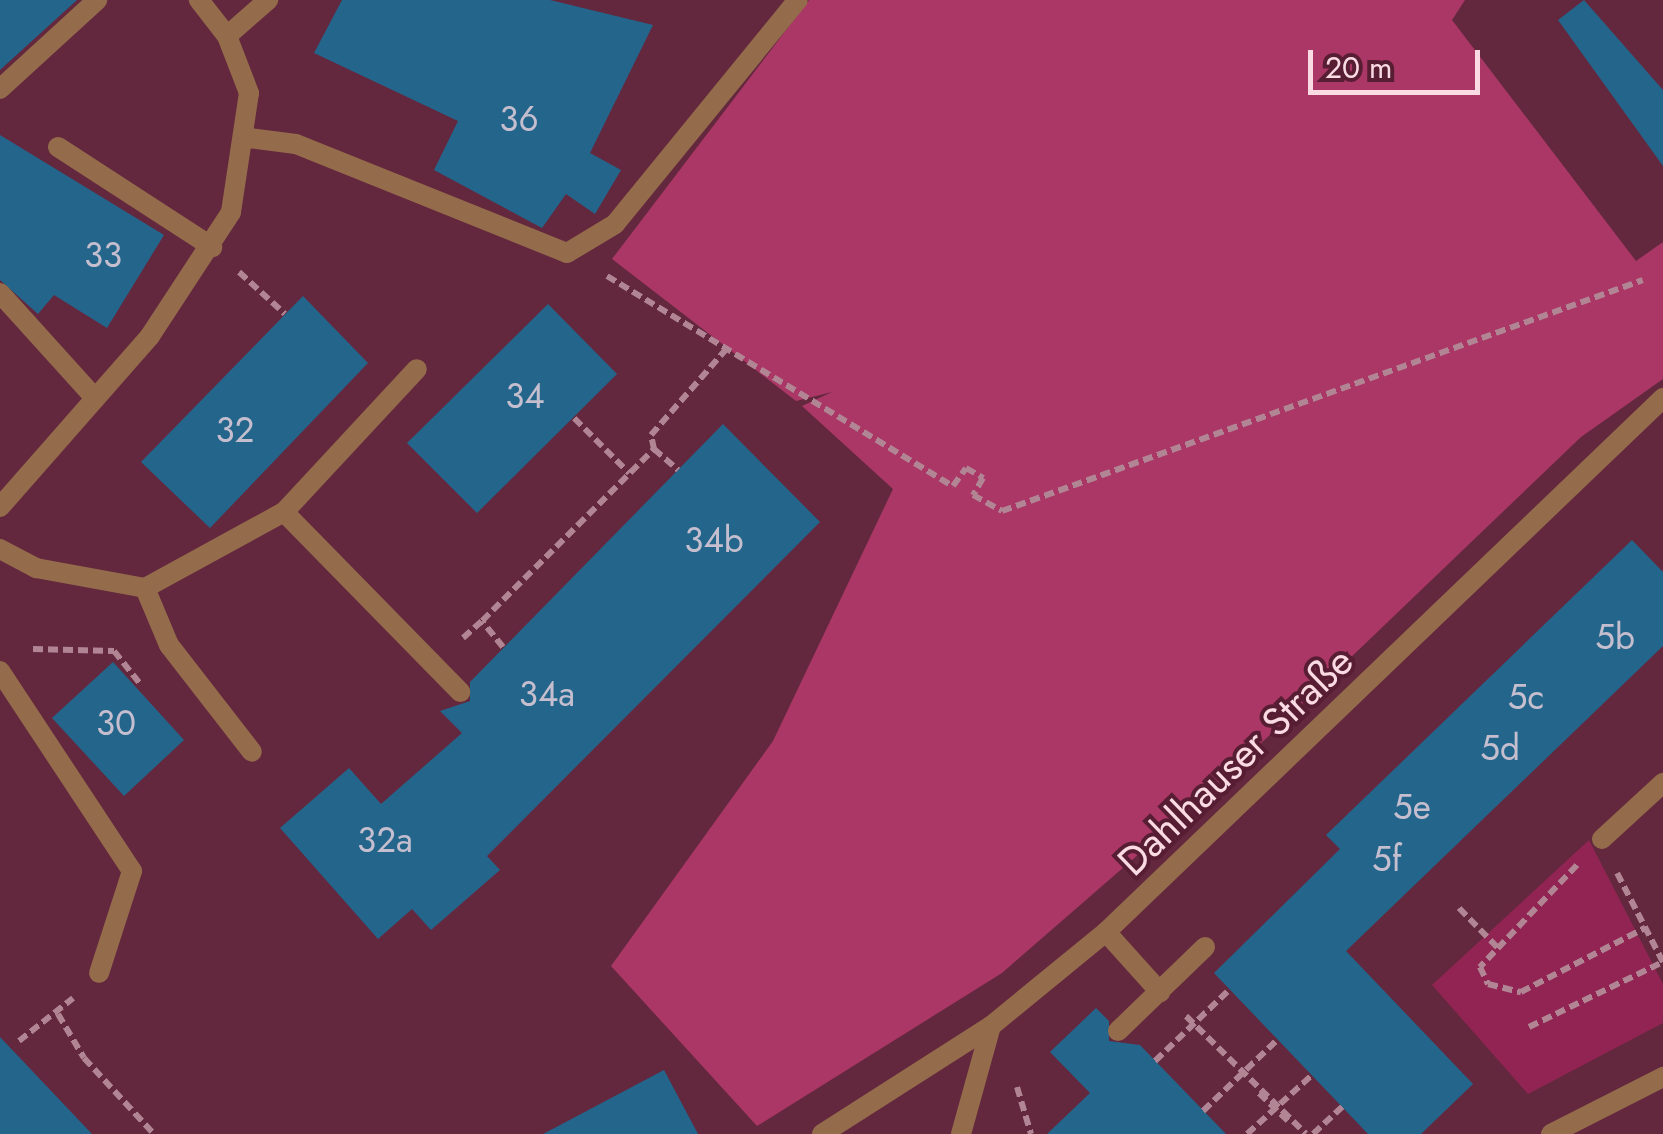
<!DOCTYPE html>
<html>
<head>
<meta charset="utf-8">
<style>
	body { margin:0 }
	#map { position:relative; width:1663px; height:1134px; overflow:hidden; background:#63283e; font-family:Jost,sans-serif }
	div>[style] { position:absolute }
	[style*='--x'] { left:calc(var(--x)*1px); top:calc(var(--y)*1px); width:calc(var(--w)*1px); rotate:calc(var(--a)*1deg) }
	.green>* { inset:0; background:#912452 }
	.forest>* { inset:0; background:#ab3766 }
	.building>* { inset:0; background:#24658c }
	.path>* { height:6px; margin-top:-3px; transform-origin:0; background:repeating-linear-gradient(90deg,#b18594 0 10px,transparent 0 15px) }
	.service>* { height:20px; margin:-10px; padding:0 10px; transform-origin:10px; border-radius:10px; background:#956c4b }
	.minor>* { height:20px; margin:-10px; padding:0 10px; transform-origin:10px; border-radius:10px; background:#956c4b }
	span { translate:-50% -50%; white-space:nowrap; text-align:center; line-height:1.15; -webkit-text-stroke:8px #571d33; paint-order:stroke }
	.number-label { font-size:35px; color:#c4bece }
	.number-label span { -webkit-text-stroke-width:0 }
	.street-label { font-size:40px; color:#fadbe4 }
	.scale { position:absolute; left:1308px; top:50px; width:172px; height:45px; box-sizing:border-box; border:5px solid #fadbe4; border-top:0; padding-left:12px; font-size:30px; line-height:35px; white-space:nowrap; color:#fadbe4; -webkit-text-stroke:8px #571d33; paint-order:stroke }
</style>
</head>
<body>
<div id="map">
	<div class="green">
		<i style="clip-path:polygon(1589px 840px,1663px 984px,1663px 1023px,1528px 1094px,1432px 985px)"></i>
	</div>
	<div class="forest">
		<i style="clip-path:polygon(809px 0,1465px 0,1452px 20px,1636px 261px,1663px 242px,1663px 379px,1581px 437px,1208px 794px,1002px 973px,757px 1126px,611px 966px,773px 741px,893px 489px,802px 406px,832px 392px,796px 401px,612px 259px)"></i>
	</div>
	<div class="building">
		<i style="clip-path:polygon(0 0,77px 0,0 70px)"></i>
		<i style="clip-path:polygon(342px 0,550px 0,653px 25px,590px 153px,621px 170px,595px 214px,566px 194px,542px 228px,434px 170px,458px 121px,314px 53px)"></i>
		<i style="clip-path:polygon(1584px 0,1663px 90px,1663px 166px,1558px 20px)"></i>
		<i style="clip-path:polygon(0 135px,164px 235px,107px 328px,54px 295px,38px 314px,0 280px)"></i>
		<i style="clip-path:polygon(303px 296px,368px 363px,210px 528px,141px 462px)"></i>
		<i style="clip-path:polygon(548px 304px,617px 374px,477px 513px,407px 443px)"></i>
		<i style="clip-path:polygon(723px 424px,820px 522px,487px 856px,500px 870px,431px 930px,412px 909px,378px 939px,280px 828px,349px 768px,381px 804px,462px 733px,440px 711px,470px 701px,470px 682px)"></i>
		<i style="clip-path:polygon(1632px 540px,1663px 572px,1663px 646px,1346px 951px,1473px 1084px,1421px 1134px,1368px 1134px,1214px 973px,1340px 849px,1326px 835px)"></i>
		<i style="clip-path:polygon(113px 662px,184px 740px,124px 796px,52px 718px)"></i>
		<i style="clip-path:polygon(1096px 1008px,1109px 1021px,1109px 1041px,1140px 1045px,1226px 1134px,1047px 1134px,1090px 1093px,1050px 1052px)"></i>
		<i style="clip-path:polygon(0 1037px,92px 1134px,0 1134px)"></i>
		<i style="clip-path:polygon(664px 1070px,698px 1134px,543px 1134px)"></i>
	</div>
	<div class="path">
		<i style="--x:239;--y:272;--w:62;--a:42.4"></i>
		<i style="--x:607;--y:276;--w:405;--a:31.3"></i>
		<i style="--x:953;--y:486;--w:22;--a:-54"></i>
		<i style="--x:966;--y:468;--w:20;--a:30"></i>
		<i style="--x:983;--y:478;--w:20;--a:120"></i>
		<i style="--x:973;--y:495;--w:33;--a:29"></i>
		<i style="--x:1002;--y:511;--w:681;--a:-19.82"></i>
		<i style="--x:574;--y:418;--w:78;--a:45"></i>
		<i style="--x:654;--y:449;--w:14;--a:-102"></i>
		<i style="--x:651;--y:435;--w:118;--a:-48.8"></i>
		<i style="--x:463;--y:638;--w:25;--a:-42"></i>
		<i style="--x:503;--y:647;--w:33;--a:-129"></i>
		<i style="--x:482;--y:621;--w:243;--a:-45"></i>
		<i style="--x:654;--y:449;--w:32;--a:41"></i>
		<i style="--x:33;--y:649;--w:81;--a:1.4"></i>
		<i style="--x:114;--y:651;--w:43;--a:51.5"></i>
		<i style="--x:1577;--y:865;--w:141;--a:133.6"></i>
		<i style="--x:1480;--y:967;--w:19;--a:65"></i>
		<i style="--x:1488;--y:984;--w:34;--a:14"></i>
		<i style="--x:1521;--y:992;--w:140;--a:-27.3"></i>
		<i style="--x:1459;--y:908;--w:56;--a:45.7"></i>
		<i style="--x:58;--y:1014;--w:51;--a:59.4"></i>
		<i style="--x:84;--y:1058;--w:103;--a:47.4"></i>
		<i style="--x:1186;--y:1016;--w:168;--a:44.5"></i>
		<i style="--x:1529;--y:1027;--w:149;--a:-25.9"></i>
		<i style="--x:1663;--y:962;--w:100;--a:-117.3"></i>
		<i style="--x:19;--y:1041;--w:69;--a:-38.5"></i>
		<i style="--x:1155;--y:1061;--w:104;--a:-43.8"></i>
		<i style="--x:1017;--y:1087;--w:49;--a:73.4"></i>
		<i style="--x:1259;--y:1093;--w:42;--a:44"></i>
		<i style="--x:1203;--y:1111;--w:104;--a:-43.8"></i>
		<i style="--x:1247;--y:1134;--w:88;--a:-42.2"></i>
		<i style="--x:1313;--y:1134;--w:40;--a:-43"></i>
	</div>
	<div class="service">
		<i style="--x:0;--y:89;--w:132;--a:-42.5"></i>
		<i style="--x:249;--y:138;--w:47;--a:7.3"></i>
		<i style="--x:296;--y:144;--w:292;--a:21.9"></i>
		<i style="--x:567;--y:253;--w:56;--a:-31.1"></i>
		<i style="--x:615;--y:224;--w:289;--a:-50.8"></i>
		<i style="--x:58;--y:147;--w:184;--a:33"></i>
		<i style="--x:0;--y:293;--w:142;--a:47.9"></i>
		<i style="--x:284;--y:512;--w:252;--a:45.6"></i>
		<i style="--x:0;--y:549;--w:41;--a:27.8"></i>
		<i style="--x:36;--y:568;--w:111;--a:10.4"></i>
		<i style="--x:145;--y:588;--w:158;--a:-28.7"></i>
		<i style="--x:284;--y:512;--w:195;--a:-47.1"></i>
		<i style="--x:145;--y:588;--w:62;--a:67.2"></i>
		<i style="--x:169;--y:645;--w:135;--a:52.2"></i>
		<i style="--x:0;--y:671;--w:240;--a:56.6"></i>
		<i style="--x:132;--y:871;--w:107;--a:107.9"></i>
		<i style="--x:1106;--y:932;--w:81;--a:48"></i>
		<i style="--x:1118;--y:1031;--w:121;--a:-44"></i>
		<i style="--x:961;--y:1134;--w:112;--a:-74.5"></i>
	</div>
	<div class="minor">
		<i style="--x:227;--y:36;--w:55;--a:-41.3"></i>
		<i style="--x:0;--y:507;--w:227;--a:-48.7"></i>
		<i style="--x:150;--y:336;--w:148;--a:-56.8"></i>
		<i style="--x:231;--y:212;--w:120;--a:-81.4"></i>
		<i style="--x:249;--y:93;--w:61;--a:-111.1"></i>
		<i style="--x:227;--y:36;--w:46;--a:-127.9"></i>
		<i style="--x:1602;--y:839;--w:83;--a:-42.6"></i>
		<i style="--x:822;--y:1134;--w:201;--a:-32.6"></i>
		<i style="--x:991;--y:1026;--w:149;--a:-39.3"></i>
		<i style="--x:1106;--y:932;--w:772;--a:-43.79"></i>
		<i style="--x:1551;--y:1134;--w:126;--a:-27"></i>
	</div>
	<div class="number-label">
		<span style="left:519px;top:119px">36</span>
		<span style="left:103px;top:255px">33</span>
		<span style="left:525px;top:396px">34</span>
		<span style="left:235px;top:430px">32</span>
		<span style="left:714px;top:540px">34b</span>
		<span style="left:1615px;top:637px">5b</span>
		<span style="left:547px;top:694px">34a</span>
		<span style="left:1526px;top:697px">5c</span>
		<span style="left:116px;top:723px">30</span>
		<span style="left:1500px;top:748px">5d</span>
		<span style="left:1412px;top:807px">5e</span>
		<span style="left:385px;top:840px">32a</span>
		<span style="left:1387px;top:859px">5f</span>
	</div>
	<div class="street-label">
		<span style="left:1235px;top:761px;rotate:-44deg">Dahlhauser Straße</span>
	</div>
	<div class="scale">20 m</div>
</div>
</body>
</html>
